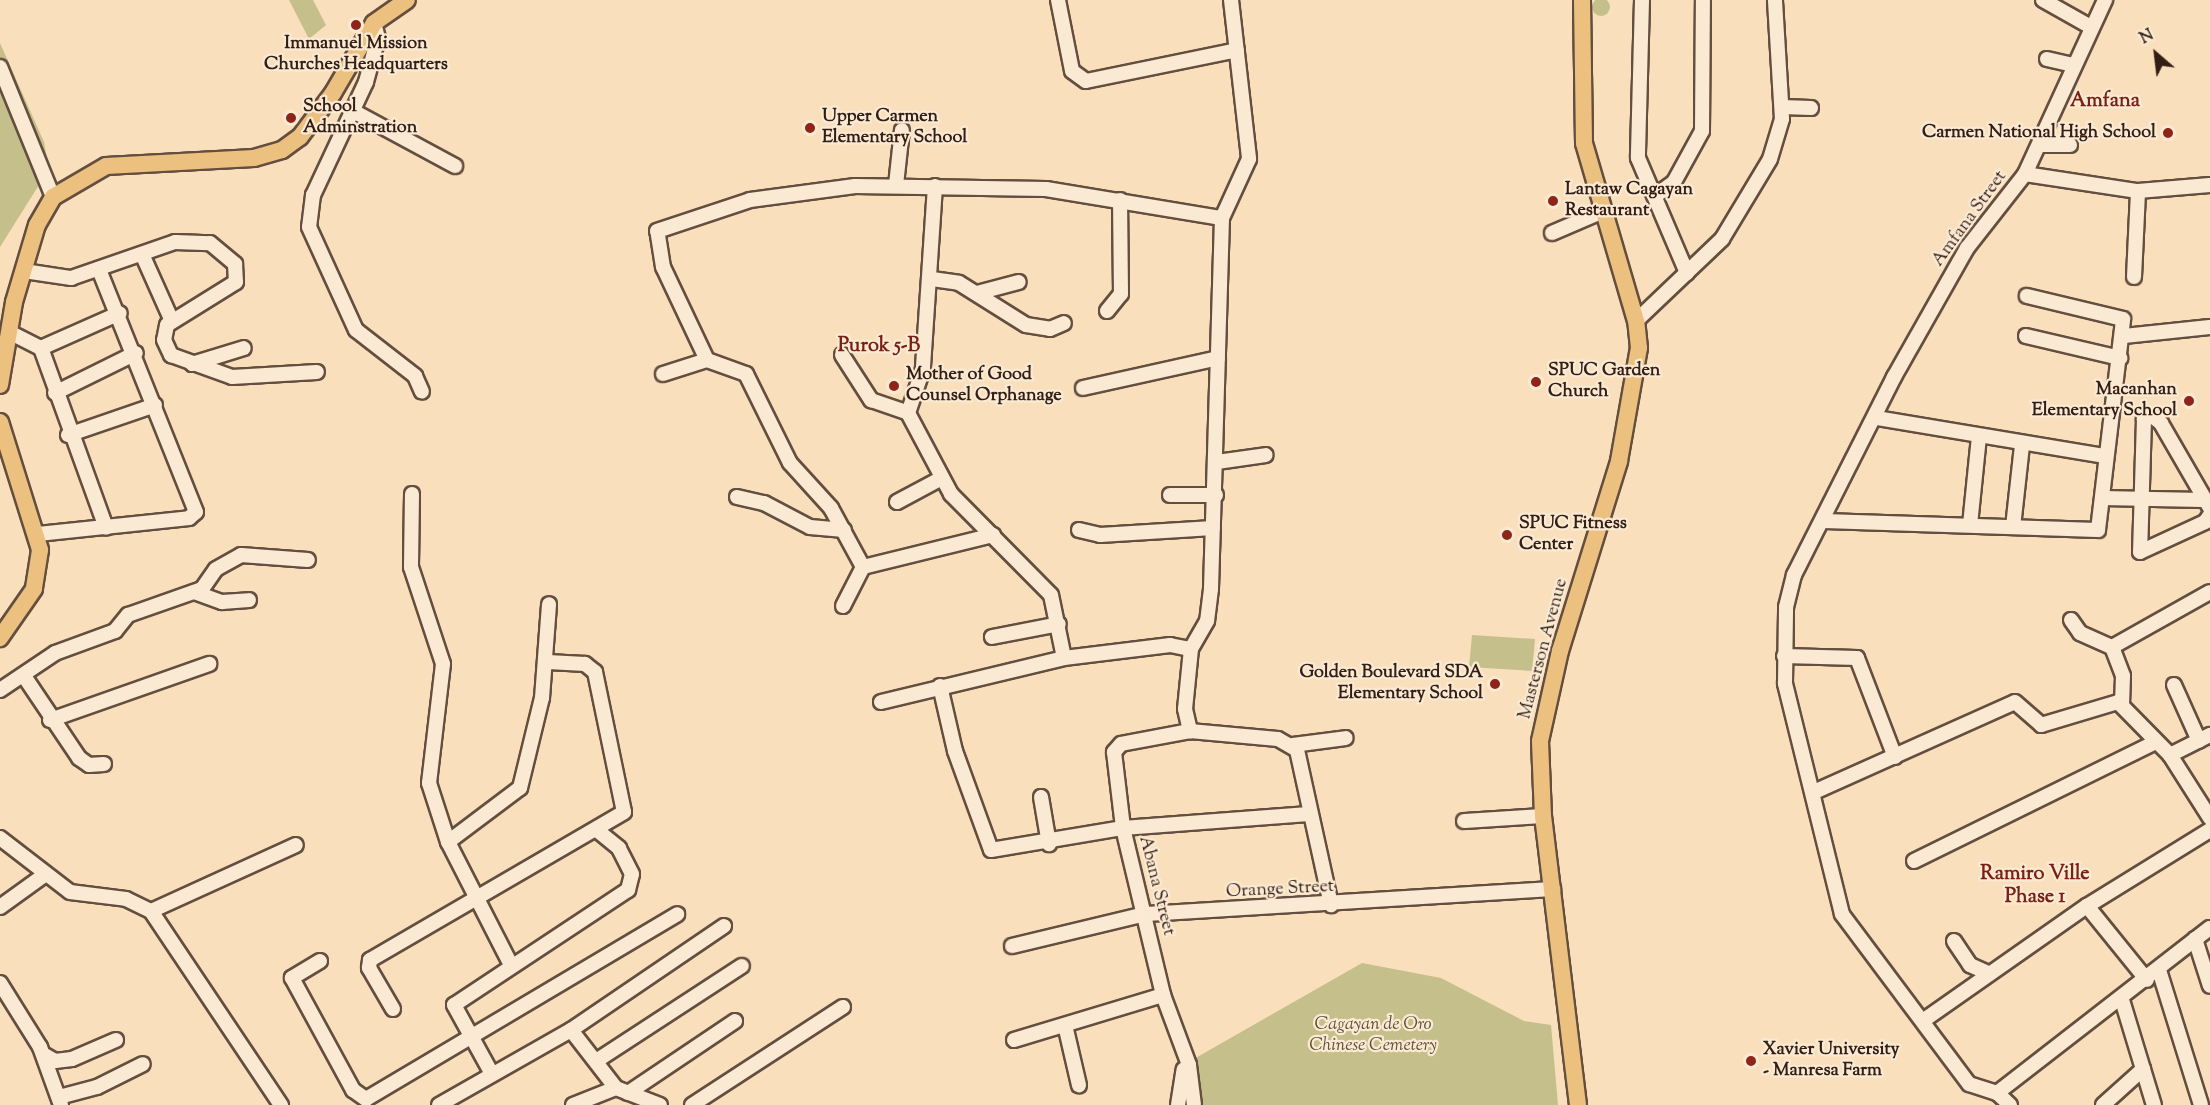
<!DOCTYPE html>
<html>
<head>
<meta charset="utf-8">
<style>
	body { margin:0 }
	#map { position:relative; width:2210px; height:1105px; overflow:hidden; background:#f9dfbc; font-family:"Sorts Mill Goudy",serif }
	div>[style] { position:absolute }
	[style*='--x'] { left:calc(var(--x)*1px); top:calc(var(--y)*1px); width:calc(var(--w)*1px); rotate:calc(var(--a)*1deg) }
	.green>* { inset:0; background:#c5c08b }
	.round { border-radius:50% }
	.roads { filter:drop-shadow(2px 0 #644e3f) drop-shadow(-2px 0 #644e3f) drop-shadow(0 2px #644e3f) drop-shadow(0 -2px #644e3f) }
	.minor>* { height:14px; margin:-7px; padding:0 7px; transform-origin:7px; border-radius:7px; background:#fbead3 }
	.major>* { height:16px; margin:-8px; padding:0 8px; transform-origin:8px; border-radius:8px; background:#ecc07e }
	.dots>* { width:16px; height:16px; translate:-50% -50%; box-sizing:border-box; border:3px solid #fbead3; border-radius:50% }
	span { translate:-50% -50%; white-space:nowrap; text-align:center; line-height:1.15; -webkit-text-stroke:4.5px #fbead3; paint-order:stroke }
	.poi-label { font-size:18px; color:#321e15; font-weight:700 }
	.left { translate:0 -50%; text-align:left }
	.right { translate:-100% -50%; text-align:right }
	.street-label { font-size:18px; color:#321e15 }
	.park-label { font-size:18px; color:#5e4f38; font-style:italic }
	.neighbourhood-label { font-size:20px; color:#7a1f14; font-weight:700 }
	.north { position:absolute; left:2126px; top:24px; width:60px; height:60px; -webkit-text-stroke:4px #fbead3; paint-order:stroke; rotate:332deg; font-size:16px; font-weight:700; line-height:24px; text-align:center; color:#321e15 }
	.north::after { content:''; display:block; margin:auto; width:21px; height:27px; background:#321e15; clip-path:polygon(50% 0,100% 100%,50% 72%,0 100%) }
</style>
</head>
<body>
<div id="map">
	<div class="green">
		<i class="round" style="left:1592px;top:-2px;width:18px;height:18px"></i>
		<i style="clip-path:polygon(289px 0,313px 0,326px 25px,309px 39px)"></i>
		<i style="clip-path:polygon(0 43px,44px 142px,49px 169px,0 247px)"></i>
		<i style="clip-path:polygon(1472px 635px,1535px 639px,1532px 671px,1469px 667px)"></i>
		<i style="clip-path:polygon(1362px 963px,1441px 978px,1524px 1021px,1551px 1025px,1558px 1105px,1198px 1105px,1192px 1060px)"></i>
	</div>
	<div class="roads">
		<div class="minor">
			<i style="--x:1058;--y:0;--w:72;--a:78.8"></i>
			<i style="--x:1072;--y:71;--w:17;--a:36"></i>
			<i style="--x:1086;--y:81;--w:154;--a:-11.6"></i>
			<i style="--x:1231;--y:0;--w:160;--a:83.5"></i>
			<i style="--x:1249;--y:159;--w:65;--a:114.6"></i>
			<i style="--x:1222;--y:218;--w:371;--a:91.7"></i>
			<i style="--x:1211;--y:589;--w:32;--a:97"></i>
			<i style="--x:1207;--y:621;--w:32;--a:120"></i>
			<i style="--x:1191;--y:649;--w:60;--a:95.7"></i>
			<i style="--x:1185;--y:709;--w:23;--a:77"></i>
			<i style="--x:1190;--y:731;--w:88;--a:5.2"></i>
			<i style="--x:1278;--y:739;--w:22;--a:30"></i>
			<i style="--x:1297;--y:750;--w:159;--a:77.6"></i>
			<i style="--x:1642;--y:0;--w:158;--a:91.5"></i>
			<i style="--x:1638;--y:158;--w:125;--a:66.9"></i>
			<i style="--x:2043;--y:0;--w:55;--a:29.4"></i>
			<i style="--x:374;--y:23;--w:16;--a:75"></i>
			<i style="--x:378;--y:38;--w:46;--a:105.3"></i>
			<i style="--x:366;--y:82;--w:125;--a:115.1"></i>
			<i style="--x:313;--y:195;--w:32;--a:97"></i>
			<i style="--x:309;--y:227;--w:113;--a:65.5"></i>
			<i style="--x:356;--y:330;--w:75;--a:37.9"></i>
			<i style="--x:415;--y:376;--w:17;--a:66"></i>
			<i style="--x:2047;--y:59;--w:28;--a:13"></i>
			<i style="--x:0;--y:67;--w:140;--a:67.8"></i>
			<i style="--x:1782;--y:107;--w:29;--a:2"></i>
			<i style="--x:353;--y:111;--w:116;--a:28.3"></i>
			<i style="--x:2041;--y:145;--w:29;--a:0"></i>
			<i style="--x:2025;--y:174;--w:114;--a:8.6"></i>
			<i style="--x:2138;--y:191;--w:72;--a:-4.8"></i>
			<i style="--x:896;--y:185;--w:55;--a:-83.8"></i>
			<i style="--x:935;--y:186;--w:183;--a:93.8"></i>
			<i style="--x:923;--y:369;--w:46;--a:108.8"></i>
			<i style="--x:908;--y:413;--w:92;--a:62"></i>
			<i style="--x:951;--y:494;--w:142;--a:45.3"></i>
			<i style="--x:1051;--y:595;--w:64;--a:78.3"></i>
			<i style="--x:1655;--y:196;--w:24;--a:-36"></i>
			<i style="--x:1674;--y:182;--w:58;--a:-61.2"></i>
			<i style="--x:1702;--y:131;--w:131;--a:-89.6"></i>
			<i style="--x:1552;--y:233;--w:53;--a:-23.2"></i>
			<i style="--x:142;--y:254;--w:73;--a:65.9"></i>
			<i style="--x:24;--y:271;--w:48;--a:8.5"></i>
			<i style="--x:71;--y:278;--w:110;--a:-19.1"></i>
			<i style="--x:175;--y:242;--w:35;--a:2"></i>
			<i style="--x:210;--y:243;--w:33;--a:40"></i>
			<i style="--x:235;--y:264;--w:18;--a:87"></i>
			<i style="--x:236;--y:282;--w:81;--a:148.1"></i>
			<i style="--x:167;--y:325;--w:15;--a:101"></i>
			<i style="--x:164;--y:340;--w:17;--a:65"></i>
			<i style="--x:171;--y:355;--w:65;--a:19.8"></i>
			<i style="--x:232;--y:377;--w:85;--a:-3.4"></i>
			<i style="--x:2134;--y:277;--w:86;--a:-87.3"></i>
			<i style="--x:932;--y:279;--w:27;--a:8"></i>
			<i style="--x:959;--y:283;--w:79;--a:32.1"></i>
			<i style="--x:1026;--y:325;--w:24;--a:9"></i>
			<i style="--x:1050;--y:329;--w:15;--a:-23"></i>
			<i style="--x:977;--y:293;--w:43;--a:-14.7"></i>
			<i style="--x:1107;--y:311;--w:22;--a:-51"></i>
			<i style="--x:1121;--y:294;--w:94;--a:-90.6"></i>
			<i style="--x:1636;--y:321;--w:119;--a:-43.6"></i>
			<i style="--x:1722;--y:239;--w:93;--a:-59"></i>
			<i style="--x:1770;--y:159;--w:42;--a:-73.3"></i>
			<i style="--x:1782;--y:119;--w:119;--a:-93.4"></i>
			<i style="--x:9;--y:332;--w:36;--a:27"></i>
			<i style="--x:41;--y:348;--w:191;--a:70.1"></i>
			<i style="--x:2026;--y:336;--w:97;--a:13.2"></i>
			<i style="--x:2124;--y:336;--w:86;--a:-6"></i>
			<i style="--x:41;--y:348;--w:86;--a:-23.9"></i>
			<i style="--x:842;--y:355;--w:54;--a:57.2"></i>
			<i style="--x:871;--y:400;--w:39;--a:19"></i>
			<i style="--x:192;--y:364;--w:54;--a:-17.1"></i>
			<i style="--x:663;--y:374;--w:46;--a:-17.7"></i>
			<i style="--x:1083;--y:388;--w:138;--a:-12.5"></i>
			<i style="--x:55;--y:393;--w:90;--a:-26.3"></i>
			<i style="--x:1877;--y:418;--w:229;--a:9.5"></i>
			<i style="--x:68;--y:435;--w:92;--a:-19"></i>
			<i style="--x:1217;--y:462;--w:49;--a:-8.1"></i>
			<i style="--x:412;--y:494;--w:73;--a:90.8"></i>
			<i style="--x:411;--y:567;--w:102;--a:71.7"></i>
			<i style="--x:443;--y:664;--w:120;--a:96.7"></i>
			<i style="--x:429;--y:783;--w:62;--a:72.1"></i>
			<i style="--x:1170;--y:495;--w:46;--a:0"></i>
			<i style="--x:737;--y:497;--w:28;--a:13"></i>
			<i style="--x:764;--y:503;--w:52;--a:27.6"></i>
			<i style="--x:810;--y:527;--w:34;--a:5"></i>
			<i style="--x:2102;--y:498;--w:101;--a:1.1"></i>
			<i style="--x:897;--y:502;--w:49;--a:-28.1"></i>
			<i style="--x:2210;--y:508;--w:98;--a:-120"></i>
			<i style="--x:2161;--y:423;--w:11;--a:-142"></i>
			<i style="--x:2152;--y:416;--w:9;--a:159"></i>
			<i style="--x:2144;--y:419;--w:133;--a:91.7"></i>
			<i style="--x:2140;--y:552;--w:72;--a:-24.8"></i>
			<i style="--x:2205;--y:522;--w:9;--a:-54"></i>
			<i style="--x:1824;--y:521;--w:274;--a:1.9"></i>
			<i style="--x:2098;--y:530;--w:212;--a:-83.2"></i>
			<i style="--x:2123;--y:319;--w:99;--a:-166.5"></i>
			<i style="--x:1970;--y:525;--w:88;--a:-84.2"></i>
			<i style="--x:2013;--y:527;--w:82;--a:-83.7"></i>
			<i style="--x:1079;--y:530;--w:22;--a:13"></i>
			<i style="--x:1100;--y:535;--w:113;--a:-3.5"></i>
			<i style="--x:38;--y:534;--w:152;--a:-6"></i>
			<i style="--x:189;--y:518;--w:9;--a:-41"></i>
			<i style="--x:196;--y:512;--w:262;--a:-111.8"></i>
			<i style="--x:863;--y:567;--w:67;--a:-118.5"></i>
			<i style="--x:831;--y:508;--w:61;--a:-132.3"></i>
			<i style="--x:790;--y:463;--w:99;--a:-116.3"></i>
			<i style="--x:746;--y:374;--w:41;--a:-160.3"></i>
			<i style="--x:707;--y:360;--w:103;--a:-115.3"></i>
			<i style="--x:663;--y:267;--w:36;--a:-99"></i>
			<i style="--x:657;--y:231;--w:98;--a:-18.4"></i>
			<i style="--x:750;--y:200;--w:106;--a:-7.6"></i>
			<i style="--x:855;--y:186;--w:191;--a:0.9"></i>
			<i style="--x:1046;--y:189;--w:178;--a:9.4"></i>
			<i style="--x:194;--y:592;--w:30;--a:20"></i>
			<i style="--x:222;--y:602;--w:27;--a:-4"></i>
			<i style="--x:843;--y:606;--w:44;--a:-62.9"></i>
			<i style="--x:863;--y:567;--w:134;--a:-13.8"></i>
			<i style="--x:2071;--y:620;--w:16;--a:55"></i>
			<i style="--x:2080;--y:633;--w:35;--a:24"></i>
			<i style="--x:2112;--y:647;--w:31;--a:69"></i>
			<i style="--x:2123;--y:676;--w:28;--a:92"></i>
			<i style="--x:992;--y:637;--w:68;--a:-11"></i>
			<i style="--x:2112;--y:647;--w:112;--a:-29.3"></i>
			<i style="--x:1784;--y:656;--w:73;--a:1.6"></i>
			<i style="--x:1857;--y:658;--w:106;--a:69"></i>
			<i style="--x:24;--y:676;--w:99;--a:56.1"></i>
			<i style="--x:79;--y:758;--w:12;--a:35"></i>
			<i style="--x:89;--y:765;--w:15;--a:-4"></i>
			<i style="--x:2174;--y:685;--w:61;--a:65.9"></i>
			<i style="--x:940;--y:686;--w:67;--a:77"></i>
			<i style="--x:955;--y:751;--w:105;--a:70"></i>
			<i style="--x:991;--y:850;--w:134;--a:-9.5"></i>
			<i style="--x:1123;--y:828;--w:186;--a:-4.3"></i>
			<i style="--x:0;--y:690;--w:66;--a:-33.9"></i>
			<i style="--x:55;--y:653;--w:64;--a:-20.1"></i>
			<i style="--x:115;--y:631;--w:21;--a:-51"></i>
			<i style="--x:128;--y:615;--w:78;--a:-19.4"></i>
			<i style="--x:202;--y:589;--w:24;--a:-55"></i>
			<i style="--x:216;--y:569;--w:29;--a:-29"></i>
			<i style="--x:241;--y:555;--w:67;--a:4.3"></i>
			<i style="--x:881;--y:702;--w:188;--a:-13.5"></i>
			<i style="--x:1064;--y:658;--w:107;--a:-7"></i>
			<i style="--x:1170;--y:645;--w:21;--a:11"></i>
			<i style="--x:50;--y:720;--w:169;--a:-19.4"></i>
			<i style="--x:1190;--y:731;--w:70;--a:169.3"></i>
			<i style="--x:1121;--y:744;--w:11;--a:131"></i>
			<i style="--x:1114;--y:752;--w:77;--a:83.2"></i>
			<i style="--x:1123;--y:828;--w:172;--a:76.5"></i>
			<i style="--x:1163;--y:995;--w:75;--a:69.6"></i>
			<i style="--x:1189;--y:1065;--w:40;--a:82.9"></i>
			<i style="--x:1293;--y:745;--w:53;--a:-7.5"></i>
			<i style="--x:2170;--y:755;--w:45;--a:-26.6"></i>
			<i style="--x:1814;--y:792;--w:220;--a:-24.1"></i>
			<i style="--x:2015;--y:702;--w:35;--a:41"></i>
			<i style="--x:2041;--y:725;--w:80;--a:-16.6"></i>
			<i style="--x:2118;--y:702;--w:74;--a:45.5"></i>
			<i style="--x:2170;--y:755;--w:75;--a:57.6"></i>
			<i style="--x:1041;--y:797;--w:48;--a:80.3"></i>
			<i style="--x:1464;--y:821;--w:79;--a:-3.6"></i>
			<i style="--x:0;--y:838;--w:88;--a:37.6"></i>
			<i style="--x:70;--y:892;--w:56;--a:7.1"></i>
			<i style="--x:126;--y:899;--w:28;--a:26"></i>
			<i style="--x:151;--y:911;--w:234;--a:56.2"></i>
			<i style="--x:1914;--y:861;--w:270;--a:-26.2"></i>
			<i style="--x:2087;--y:906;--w:95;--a:51"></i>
			<i style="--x:0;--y:907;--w:53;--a:-35.8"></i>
			<i style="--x:151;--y:911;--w:159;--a:-24.5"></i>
			<i style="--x:2195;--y:939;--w:49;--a:72.3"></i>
			<i style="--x:1954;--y:941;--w:29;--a:56"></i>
			<i style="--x:1970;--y:965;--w:20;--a:24"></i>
			<i style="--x:1012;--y:946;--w:137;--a:-13.5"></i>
			<i style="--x:1145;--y:914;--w:409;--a:-3.5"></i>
			<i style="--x:320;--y:961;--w:33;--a:149"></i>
			<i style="--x:292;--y:978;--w:128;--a:61.4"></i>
			<i style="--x:353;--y:1090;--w:16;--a:35"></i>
			<i style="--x:366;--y:1099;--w:362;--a:-30.7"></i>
			<i style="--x:511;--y:965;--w:138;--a:-117.1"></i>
			<i style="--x:448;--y:842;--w:90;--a:-36.9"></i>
			<i style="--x:520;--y:788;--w:93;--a:-76.3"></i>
			<i style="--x:542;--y:698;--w:94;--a:-85.7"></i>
			<i style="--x:2159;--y:970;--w:141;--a:72.7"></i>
			<i style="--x:0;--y:983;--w:75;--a:58"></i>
			<i style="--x:40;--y:1047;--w:62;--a:70.1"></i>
			<i style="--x:2122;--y:1000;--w:110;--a:73.1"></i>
			<i style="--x:393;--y:1009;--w:48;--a:-120.3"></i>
			<i style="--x:369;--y:968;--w:8;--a:-83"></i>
			<i style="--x:370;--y:960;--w:294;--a:-30.2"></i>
			<i style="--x:624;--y:812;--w:143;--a:-101.7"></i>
			<i style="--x:595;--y:672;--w:13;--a:-141"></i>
			<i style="--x:585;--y:664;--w:37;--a:-177"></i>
			<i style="--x:1924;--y:1020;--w:199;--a:-35"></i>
			<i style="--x:2087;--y:906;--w:145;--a:-31.7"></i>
			<i style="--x:1065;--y:1025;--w:62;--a:76.9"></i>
			<i style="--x:571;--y:1030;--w:73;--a:52.2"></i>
			<i style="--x:616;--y:1088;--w:47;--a:21.1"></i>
			<i style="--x:1014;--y:1040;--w:156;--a:-16.8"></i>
			<i style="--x:43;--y:1054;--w:14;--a:30"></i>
			<i style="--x:55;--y:1061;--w:17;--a:-7"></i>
			<i style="--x:72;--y:1059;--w:48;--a:-23.4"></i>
			<i style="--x:596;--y:1061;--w:174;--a:-33.1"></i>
			<i style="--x:492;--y:1074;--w:79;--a:-118.8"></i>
			<i style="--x:454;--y:1005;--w:209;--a:-33.5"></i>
			<i style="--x:628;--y:890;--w:16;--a:-76"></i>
			<i style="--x:632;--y:874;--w:29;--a:-117"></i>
			<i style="--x:619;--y:848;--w:28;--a:-141"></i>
			<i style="--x:628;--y:1093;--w:129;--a:-33.9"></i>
			<i style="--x:1997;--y:1093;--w:269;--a:-37.8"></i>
			<i style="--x:59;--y:1097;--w:39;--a:-15"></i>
			<i style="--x:97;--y:1087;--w:51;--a:-26.6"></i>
			<i style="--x:439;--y:1105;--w:152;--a:-29.6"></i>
			<i style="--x:571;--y:1030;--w:185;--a:-34.2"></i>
			<i style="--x:573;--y:1105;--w:46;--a:-21.6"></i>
			<i style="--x:692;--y:1105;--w:180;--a:-33"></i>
			<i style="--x:1178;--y:1105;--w:36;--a:-81"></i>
			<i style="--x:2010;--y:1105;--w:18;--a:-137"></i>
			<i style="--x:1997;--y:1093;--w:29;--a:-162"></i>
			<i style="--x:1969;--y:1084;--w:212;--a:-126.8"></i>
			<i style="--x:1842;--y:914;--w:238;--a:-103.9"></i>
			<i style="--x:1785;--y:683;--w:76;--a:-89.2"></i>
			<i style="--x:1786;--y:607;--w:33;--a:-76"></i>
			<i style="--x:1794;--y:575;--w:222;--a:-63.2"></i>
			<i style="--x:1894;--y:377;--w:148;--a:-60.5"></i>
			<i style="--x:1967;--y:248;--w:94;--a:-51.9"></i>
			<i style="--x:2025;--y:174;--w:192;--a:-65.3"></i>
			<i style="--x:2103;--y:1105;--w:54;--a:-42"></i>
		</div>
		<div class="major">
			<i style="--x:0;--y:385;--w:84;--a:-80.4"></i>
			<i style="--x:14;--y:302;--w:80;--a:-73.4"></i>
			<i style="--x:37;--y:225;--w:32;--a:-60"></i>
			<i style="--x:53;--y:197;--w:61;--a:-30.3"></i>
			<i style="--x:106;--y:166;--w:148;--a:-3.1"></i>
			<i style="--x:254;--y:158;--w:29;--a:-16"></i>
			<i style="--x:282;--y:150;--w:22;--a:-36"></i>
			<i style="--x:300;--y:137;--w:55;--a:-53.1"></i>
			<i style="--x:333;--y:93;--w:81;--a:-59.6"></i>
			<i style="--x:374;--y:23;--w:40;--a:-34.9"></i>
			<i style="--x:0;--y:422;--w:134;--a:72.6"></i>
			<i style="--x:40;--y:550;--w:39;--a:99"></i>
			<i style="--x:34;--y:589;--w:60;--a:124.8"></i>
			<i style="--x:1578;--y:1105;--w:291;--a:-96.9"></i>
			<i style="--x:1543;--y:816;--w:75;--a:-92.3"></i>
			<i style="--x:1540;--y:741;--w:92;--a:-77.5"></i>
			<i style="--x:1560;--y:651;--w:199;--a:-72.7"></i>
			<i style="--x:1619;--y:461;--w:115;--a:-80"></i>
			<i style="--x:1639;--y:348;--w:27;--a:-96"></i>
			<i style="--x:1636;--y:321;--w:185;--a:-106.3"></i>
			<i style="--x:1584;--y:143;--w:143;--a:-90.8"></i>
		</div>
	</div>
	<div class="dots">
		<i style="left:356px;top:25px;background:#8f2418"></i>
		<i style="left:291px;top:118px;background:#8f2418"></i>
		<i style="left:810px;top:128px;background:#8f2418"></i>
		<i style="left:2168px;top:133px;background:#8f2418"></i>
		<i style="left:1553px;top:201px;background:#8f2418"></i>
		<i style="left:1536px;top:382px;background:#8f2418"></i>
		<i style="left:894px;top:386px;background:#8f2418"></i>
		<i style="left:2189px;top:401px;background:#8f2418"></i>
		<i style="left:1507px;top:535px;background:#8f2418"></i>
		<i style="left:1495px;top:684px;background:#8f2418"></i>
		<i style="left:1751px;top:1061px;background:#8f2418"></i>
	</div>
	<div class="poi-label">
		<span style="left:356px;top:55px">Immanuel Mission<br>Churches Headquarters</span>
		<span class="left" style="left:303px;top:118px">School<br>Adminstration</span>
		<span class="left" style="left:822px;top:128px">Upper Carmen<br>Elementary School</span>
		<span class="right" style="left:2156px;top:133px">Carmen National High School</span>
		<span class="left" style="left:1565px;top:201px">Lantaw Cagayan<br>Restaurant</span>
		<span class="left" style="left:1548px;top:382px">SPUC Garden<br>Church</span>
		<span class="left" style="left:906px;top:386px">Mother of Good<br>Counsel Orphanage</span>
		<span class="right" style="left:2177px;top:401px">Macanhan<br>Elementary School</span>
		<span class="left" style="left:1519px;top:535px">SPUC Fitness<br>Center</span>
		<span class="right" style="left:1483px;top:684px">Golden Boulevard SDA<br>Elementary School</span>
		<span class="left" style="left:1763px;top:1061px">Xavier University<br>- Manresa Farm</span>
	</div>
	<div class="street-label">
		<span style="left:1970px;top:219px;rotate:-54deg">Amfana Street</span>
		<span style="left:1544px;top:649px;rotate:-75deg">Masterson Avenue</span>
		<span style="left:1156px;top:886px;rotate:76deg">Abana Street</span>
		<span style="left:1280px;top:890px;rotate:-3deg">Orange Street</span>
	</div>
	<div class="park-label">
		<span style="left:1373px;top:1036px">Cagayan de Oro<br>Chinese Cemetery</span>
	</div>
	<div class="neighbourhood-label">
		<span style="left:2105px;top:101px">Amfana</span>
		<span style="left:879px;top:346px">Purok 5-B</span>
		<span style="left:2035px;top:886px">Ramiro Ville<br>Phase 1</span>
	</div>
	<div class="north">N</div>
</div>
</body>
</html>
